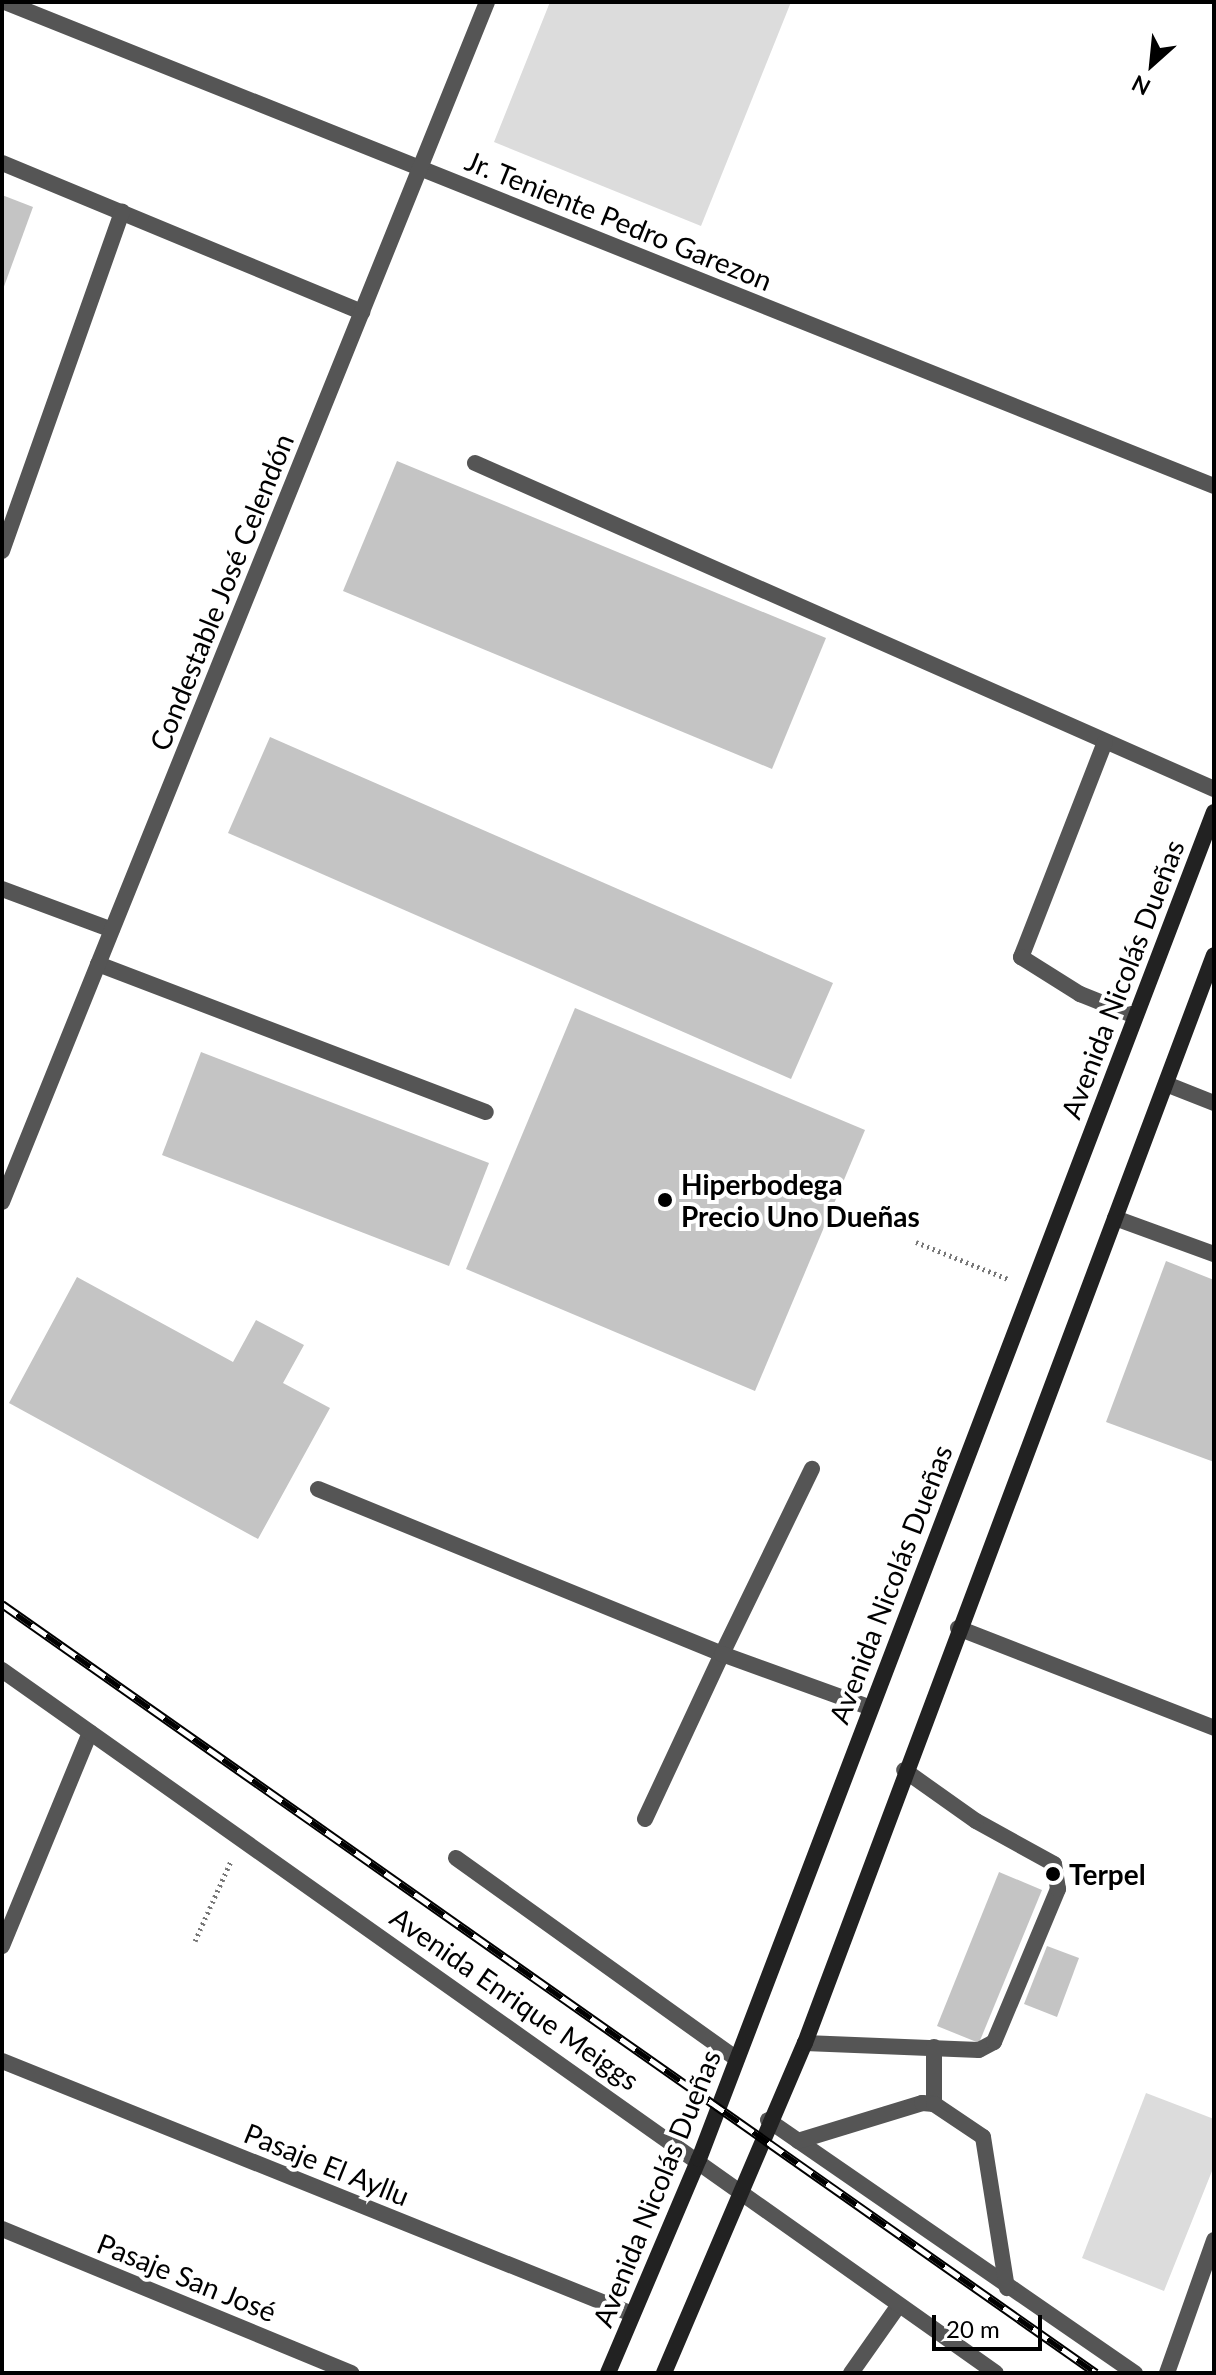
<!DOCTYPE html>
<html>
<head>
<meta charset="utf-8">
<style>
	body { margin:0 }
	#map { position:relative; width:1216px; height:2375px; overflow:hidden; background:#fff; font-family:Lato,sans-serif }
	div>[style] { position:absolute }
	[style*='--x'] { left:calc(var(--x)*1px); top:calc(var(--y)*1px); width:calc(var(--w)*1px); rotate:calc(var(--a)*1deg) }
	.green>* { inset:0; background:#dcdcdc }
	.building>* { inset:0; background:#c4c4c4 }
	.path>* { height:5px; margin-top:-2.5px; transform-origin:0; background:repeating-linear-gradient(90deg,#777 0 2px,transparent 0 6px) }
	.service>* { height:16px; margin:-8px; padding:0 8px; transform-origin:8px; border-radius:8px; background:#555 }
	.pedestrian>* { height:16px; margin:-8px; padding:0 8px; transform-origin:8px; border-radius:8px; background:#555 }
	.minor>* { height:16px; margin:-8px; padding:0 8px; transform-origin:8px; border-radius:8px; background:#555 }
	.tertiary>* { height:16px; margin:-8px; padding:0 8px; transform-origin:8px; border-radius:8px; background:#555 }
	.secondary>* { height:16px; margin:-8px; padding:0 8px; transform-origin:8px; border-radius:8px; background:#222 }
	.rail>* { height:9px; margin-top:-4.5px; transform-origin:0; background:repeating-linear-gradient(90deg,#fff 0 18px,#000 0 36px); box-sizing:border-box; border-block:2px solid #000 }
	.dots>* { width:22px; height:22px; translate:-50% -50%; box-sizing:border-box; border:4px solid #fff; border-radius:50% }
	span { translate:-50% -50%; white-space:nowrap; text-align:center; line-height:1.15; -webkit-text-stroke:8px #fff; paint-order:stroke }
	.street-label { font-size:28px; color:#000 }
	.poi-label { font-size:28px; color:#000; font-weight:700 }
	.left { translate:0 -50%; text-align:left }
	.frame { position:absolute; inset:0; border:4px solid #000; pointer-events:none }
	.north { position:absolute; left:1112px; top:24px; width:80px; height:80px; -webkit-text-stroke:6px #fff; paint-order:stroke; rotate:207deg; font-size:22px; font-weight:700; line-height:32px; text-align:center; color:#000 }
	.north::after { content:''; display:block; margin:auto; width:28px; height:36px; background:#000; clip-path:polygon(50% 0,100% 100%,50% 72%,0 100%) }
	.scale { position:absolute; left:932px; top:2315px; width:110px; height:36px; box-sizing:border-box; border:4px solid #000; border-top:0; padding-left:10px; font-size:24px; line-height:28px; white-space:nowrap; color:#000; -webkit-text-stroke:6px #fff; paint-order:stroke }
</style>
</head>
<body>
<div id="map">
	<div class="green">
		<i style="clip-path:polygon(550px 2px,791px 2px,701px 226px,494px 142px)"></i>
		<i style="clip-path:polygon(1146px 2093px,1214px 2119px,1214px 2166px,1164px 2291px,1082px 2258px)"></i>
	</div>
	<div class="building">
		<i style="clip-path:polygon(2px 195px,33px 207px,2px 292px)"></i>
		<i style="clip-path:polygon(397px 461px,826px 638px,772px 769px,343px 591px)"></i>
		<i style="clip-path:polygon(270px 737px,833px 983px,791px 1079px,228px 833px)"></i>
		<i style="clip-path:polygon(575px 1008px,865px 1130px,755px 1391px,466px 1269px)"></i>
		<i style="clip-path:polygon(201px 1052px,489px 1163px,449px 1266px,162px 1155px)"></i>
		<i style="clip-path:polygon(1166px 1261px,1214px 1280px,1214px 1462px,1106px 1422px)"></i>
		<i style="clip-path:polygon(77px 1277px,233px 1362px,256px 1320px,304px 1345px,283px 1383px,330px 1408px,258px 1539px,9px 1403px)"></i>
		<i style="clip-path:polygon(999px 1872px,1042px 1890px,979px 2043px,937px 2026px)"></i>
		<i style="clip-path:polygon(1047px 1946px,1079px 1958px,1057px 2017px,1024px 2004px)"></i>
	</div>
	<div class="path">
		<i style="--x:916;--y:1242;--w:99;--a:21.9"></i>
		<i style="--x:195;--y:1941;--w:88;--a:-65.8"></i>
	</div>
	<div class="service">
		<i style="--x:2;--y:163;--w:390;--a:22.5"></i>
		<i style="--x:475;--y:463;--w:808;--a:23.8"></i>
		<i style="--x:2;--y:551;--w:360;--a:-70.5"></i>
		<i style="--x:1105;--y:742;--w:231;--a:111.3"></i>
		<i style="--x:1021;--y:957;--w:70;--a:32.1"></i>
		<i style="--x:1080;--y:994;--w:59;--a:21.8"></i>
		<i style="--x:2;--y:889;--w:117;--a:20.4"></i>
		<i style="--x:98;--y:964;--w:415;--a:20.9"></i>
		<i style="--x:1166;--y:1084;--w:52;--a:21.6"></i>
		<i style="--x:1115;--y:1218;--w:105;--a:20"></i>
		<i style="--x:318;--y:1489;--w:436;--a:22.2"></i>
		<i style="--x:722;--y:1654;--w:206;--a:-64.1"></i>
		<i style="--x:958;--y:1628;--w:275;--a:21.3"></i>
		<i style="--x:645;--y:1819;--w:182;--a:-65"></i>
		<i style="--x:722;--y:1654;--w:158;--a:19.9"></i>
		<i style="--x:456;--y:1858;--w:345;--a:35.6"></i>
		<i style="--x:805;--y:2043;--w:174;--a:2.3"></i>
		<i style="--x:979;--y:2050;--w:17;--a:-28"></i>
		<i style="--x:994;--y:2042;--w:166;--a:-67.3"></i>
		<i style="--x:1058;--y:1889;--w:25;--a:-99"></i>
		<i style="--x:1054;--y:1864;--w:89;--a:-151.1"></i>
		<i style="--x:976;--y:1821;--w:88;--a:-144.7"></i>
		<i style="--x:934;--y:2104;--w:57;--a:-90"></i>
		<i style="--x:768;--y:2120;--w:446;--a:34.6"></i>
		<i style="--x:798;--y:2141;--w:130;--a:-17"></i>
		<i style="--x:922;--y:2103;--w:12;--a:5"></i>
		<i style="--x:934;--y:2104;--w:59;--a:34"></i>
		<i style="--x:983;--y:2137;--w:153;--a:81"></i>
		<i style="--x:1167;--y:2373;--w:141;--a:-70.5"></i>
	</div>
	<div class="pedestrian">
		<i style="--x:851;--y:2373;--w:83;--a:-54.8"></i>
	</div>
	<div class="minor">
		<i style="--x:5;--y:2;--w:1302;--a:21.82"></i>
		<i style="--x:2;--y:1202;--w:1294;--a:-67.99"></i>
		<i style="--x:2;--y:1946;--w:231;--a:-67.6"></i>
		<i style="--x:2;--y:2061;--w:679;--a:21.88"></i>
		<i style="--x:2;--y:2229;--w:378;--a:22.4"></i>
	</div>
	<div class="tertiary">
		<i style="--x:2;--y:1670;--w:1217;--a:35.27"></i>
	</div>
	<div class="secondary">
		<i style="--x:608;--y:2373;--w:233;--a:-67"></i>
		<i style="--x:699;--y:2159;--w:1442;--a:-69.08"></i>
		<i style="--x:664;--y:2373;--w:359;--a:-66.9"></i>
		<i style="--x:805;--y:2043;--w:1162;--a:-69.4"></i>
	</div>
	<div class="rail">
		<i style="--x:2;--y:1604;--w:1337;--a:35.1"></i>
	</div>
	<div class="dots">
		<i style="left:665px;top:1200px;background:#000"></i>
		<i style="left:1053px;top:1874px;background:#000"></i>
	</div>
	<div class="street-label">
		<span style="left:619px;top:220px;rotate:22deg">Jr. Teniente Pedro Garezon</span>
		<span style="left:221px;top:592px;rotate:-68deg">Condestable José Celendón</span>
		<span style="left:1122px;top:979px;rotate:-69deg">Avenida Nicolás Dueñas</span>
		<span style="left:890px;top:1584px;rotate:-69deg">Avenida Nicolás Dueñas</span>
		<span style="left:515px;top:1998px;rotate:35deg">Avenida Enrique Meiggs</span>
		<span style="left:327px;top:2164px;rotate:22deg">Pasaje El Ayllu</span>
		<span style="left:656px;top:2188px;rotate:-68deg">Avenida Nicolás Dueñas</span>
		<span style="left:187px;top:2277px;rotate:22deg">Pasaje San José</span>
	</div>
	<div class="poi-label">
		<span class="left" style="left:681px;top:1200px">Hiperbodega<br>Precio Uno Dueñas</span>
		<span class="left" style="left:1069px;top:1874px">Terpel</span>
	</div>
	<div class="frame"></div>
	<div class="north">N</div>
	<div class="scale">20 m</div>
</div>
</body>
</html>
